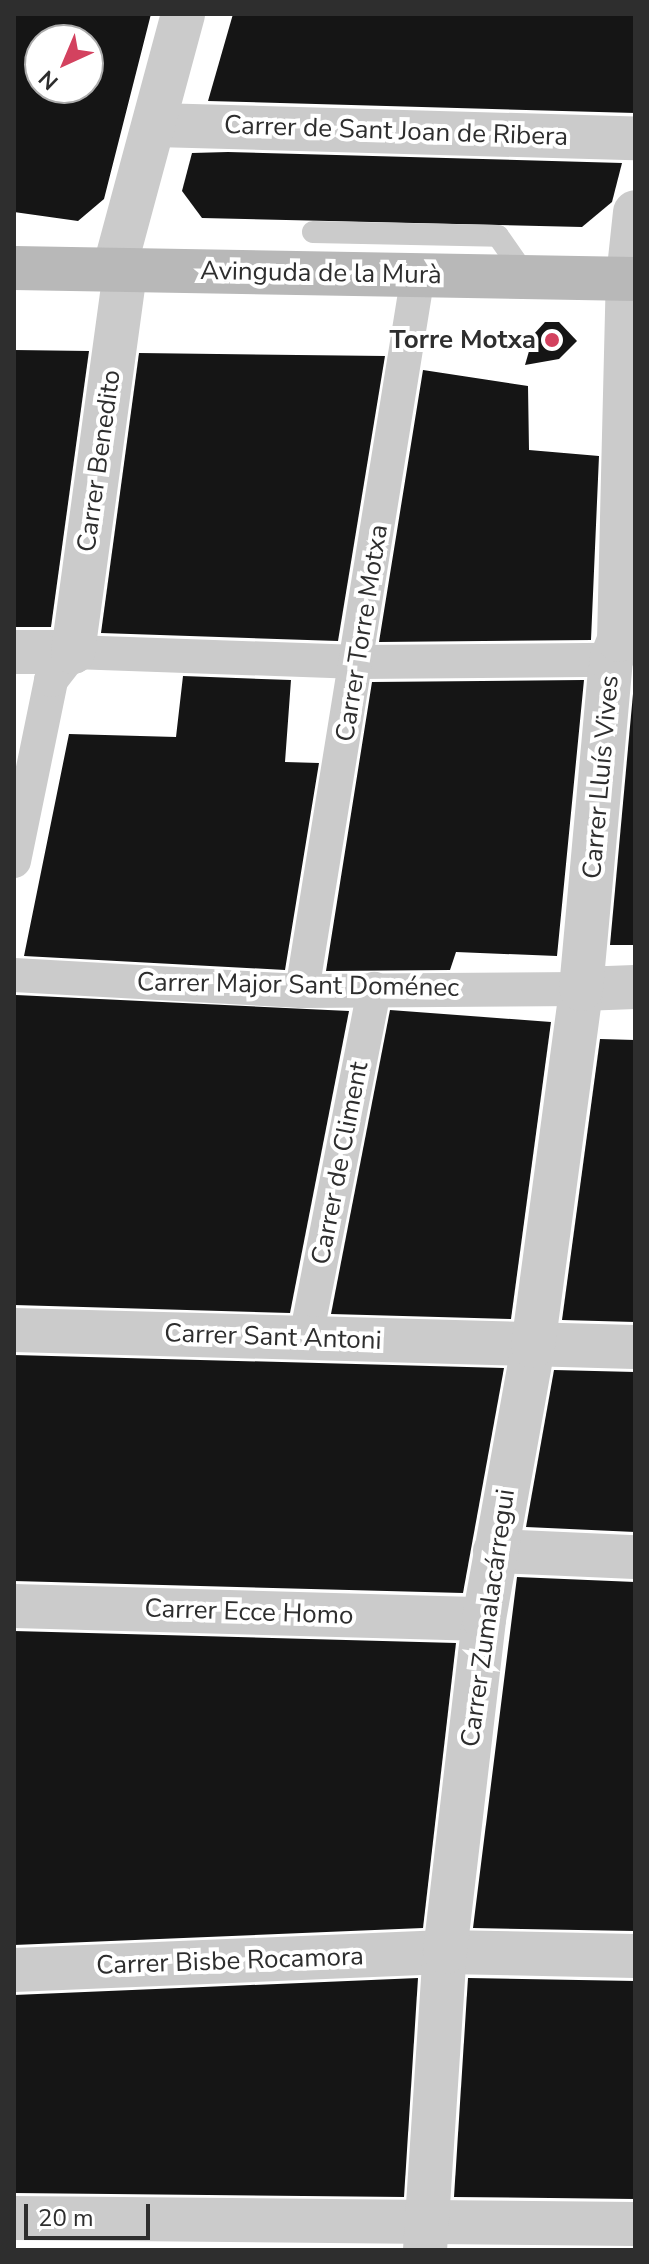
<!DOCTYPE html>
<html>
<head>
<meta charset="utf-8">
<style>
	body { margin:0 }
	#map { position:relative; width:649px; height:2264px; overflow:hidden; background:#fff; font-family:"Nunito Sans",sans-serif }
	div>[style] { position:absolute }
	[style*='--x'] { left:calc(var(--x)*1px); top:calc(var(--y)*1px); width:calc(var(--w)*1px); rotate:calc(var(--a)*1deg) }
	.building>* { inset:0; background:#151515 }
	.service>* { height:22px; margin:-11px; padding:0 11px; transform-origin:11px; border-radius:11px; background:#cbcbcb }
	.pedestrian>* { height:34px; margin:-17px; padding:0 17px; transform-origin:17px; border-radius:17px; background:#cbcbcb }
	.minor>* { height:44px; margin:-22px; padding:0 22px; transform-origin:22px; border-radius:22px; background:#cbcbcb }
	.tertiary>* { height:44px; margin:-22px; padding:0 22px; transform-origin:22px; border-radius:22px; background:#cbcbcb }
	.secondary>* { height:44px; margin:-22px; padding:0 22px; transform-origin:22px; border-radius:22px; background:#b8b8b8 }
	.dots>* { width:22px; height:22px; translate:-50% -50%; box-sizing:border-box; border:4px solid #fff; border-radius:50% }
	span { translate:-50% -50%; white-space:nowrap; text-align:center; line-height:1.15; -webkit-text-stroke:8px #fff; paint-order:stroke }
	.street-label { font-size:26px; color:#2e2e2e }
	.poi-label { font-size:26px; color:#2e2e2e; font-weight:700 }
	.right { translate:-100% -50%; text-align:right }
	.frame { position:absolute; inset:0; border:16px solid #2e2e2e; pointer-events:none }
	.north { position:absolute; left:24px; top:24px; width:80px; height:80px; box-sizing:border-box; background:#fff; border:2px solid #ababab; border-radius:50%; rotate:224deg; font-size:22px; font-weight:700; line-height:32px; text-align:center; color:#2e2e2e }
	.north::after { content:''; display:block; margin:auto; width:28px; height:36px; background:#d3425f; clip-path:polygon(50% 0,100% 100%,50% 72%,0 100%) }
	.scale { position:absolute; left:24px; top:2204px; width:126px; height:36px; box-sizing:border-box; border:4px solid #2e2e2e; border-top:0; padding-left:10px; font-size:24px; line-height:28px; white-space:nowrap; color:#2e2e2e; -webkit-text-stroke:6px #fff; paint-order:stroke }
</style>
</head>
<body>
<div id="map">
	<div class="building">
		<i style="clip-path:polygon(evenodd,14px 14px,151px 14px,104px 199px,78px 221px,14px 212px,14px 14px,40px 40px,88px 40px,88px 88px,40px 88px,40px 40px)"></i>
		<i style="clip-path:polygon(233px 14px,635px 14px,635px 113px,208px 101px)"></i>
		<i style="clip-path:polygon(192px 153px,228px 152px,622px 163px,612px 202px,582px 227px,202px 218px,182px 191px)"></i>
		<i style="clip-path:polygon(545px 322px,559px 322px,577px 341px,559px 359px,525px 365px,534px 334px)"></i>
		<i style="clip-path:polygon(14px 350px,89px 351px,51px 627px,14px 627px)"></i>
		<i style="clip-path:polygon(139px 353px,385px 356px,338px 641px,101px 633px)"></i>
		<i style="clip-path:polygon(423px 370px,528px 386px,529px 450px,599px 456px,591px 640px,379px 642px)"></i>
		<i style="clip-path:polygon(635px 672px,635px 945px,610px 945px)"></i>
		<i style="clip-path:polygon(183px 676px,291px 680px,285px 762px,319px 763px,285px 970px,24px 956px,69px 734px,176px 737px)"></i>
		<i style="clip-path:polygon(584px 680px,557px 956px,456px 952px,450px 970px,326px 971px,372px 682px)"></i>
		<i style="clip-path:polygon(16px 995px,349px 1011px,290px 1313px,14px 1305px)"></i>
		<i style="clip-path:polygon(390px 1010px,551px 1022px,511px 1319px,331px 1314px)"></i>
		<i style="clip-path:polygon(600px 1039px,635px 1040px,635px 1322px,562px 1320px)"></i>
		<i style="clip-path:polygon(14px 1355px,504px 1368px,463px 1593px,14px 1581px)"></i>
		<i style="clip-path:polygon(554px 1370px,635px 1372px,635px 1532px,526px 1527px)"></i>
		<i style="clip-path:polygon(517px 1577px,635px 1582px,635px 1931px,473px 1928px)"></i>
		<i style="clip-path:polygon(14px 1631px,456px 1643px,423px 1928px,14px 1945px)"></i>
		<i style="clip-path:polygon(418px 1978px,404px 2197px,14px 2193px,14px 1995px)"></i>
		<i style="clip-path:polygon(468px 1978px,635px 1981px,635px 2199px,454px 2197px)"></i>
	</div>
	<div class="service">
		<i style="--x:313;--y:232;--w:185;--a:1.2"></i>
		<i style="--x:498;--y:236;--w:49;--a:55"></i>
	</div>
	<div class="pedestrian">
		<i style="--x:14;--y:861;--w:185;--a:-78.4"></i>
		<i style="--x:51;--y:680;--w:36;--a:-52"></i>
		<i style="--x:73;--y:652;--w:286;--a:2"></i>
		<i style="--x:359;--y:662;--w:252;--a:-0.5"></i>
		<i style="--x:14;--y:975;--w:288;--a:3.2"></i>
		<i style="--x:302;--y:991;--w:279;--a:-0.4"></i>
		<i style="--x:302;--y:991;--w:725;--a:-80.8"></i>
		<i style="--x:306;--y:1337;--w:355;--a:-78.9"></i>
	</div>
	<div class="minor">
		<i style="--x:156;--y:125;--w:479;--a:1.6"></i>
		<i style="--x:114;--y:270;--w:265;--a:-74.9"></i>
		<i style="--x:14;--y:652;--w:59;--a:0"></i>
		<i style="--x:73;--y:652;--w:386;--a:-82.2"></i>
		<i style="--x:581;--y:989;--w:54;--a:-2.1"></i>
		<i style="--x:14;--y:1330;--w:621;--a:1.57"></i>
		<i style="--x:495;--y:1551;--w:140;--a:2.5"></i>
		<i style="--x:14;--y:1606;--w:470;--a:1.6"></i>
		<i style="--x:14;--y:1970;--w:431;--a:-2.4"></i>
		<i style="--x:445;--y:1952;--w:190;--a:1.2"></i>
		<i style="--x:14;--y:2218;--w:621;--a:0.55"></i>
		<i style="--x:425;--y:2250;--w:299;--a:-86.2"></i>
		<i style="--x:445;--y:1952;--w:335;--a:-83.3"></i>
		<i style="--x:484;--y:1619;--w:277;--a:-79.8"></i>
		<i style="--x:533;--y:1346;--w:360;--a:-82.3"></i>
		<i style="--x:581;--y:989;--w:330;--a:-84.8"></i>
		<i style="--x:611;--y:660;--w:22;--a:-68"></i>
		<i style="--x:619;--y:640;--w:362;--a:-88.6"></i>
	</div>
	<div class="tertiary">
		<i style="--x:628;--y:278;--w:66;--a:-83.9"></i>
	</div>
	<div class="secondary">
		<i style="--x:14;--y:268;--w:621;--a:1.01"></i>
	</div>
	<div class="dots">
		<i style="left:552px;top:340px;background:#d3425f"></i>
	</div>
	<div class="street-label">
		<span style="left:396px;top:131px;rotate:2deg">Carrer de Sant Joan de Ribera</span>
		<span style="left:321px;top:273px;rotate:1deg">Avinguda de la Murà</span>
		<span style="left:99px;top:461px;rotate:-82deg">Carrer Benedito</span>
		<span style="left:362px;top:633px;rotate:-81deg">Carrer Torre Motxa</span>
		<span style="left:601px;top:777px;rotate:-85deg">Carrer Lluís Vives</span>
		<span style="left:298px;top:985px;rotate:1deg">Carrer Major Sant Doménec</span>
		<span style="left:340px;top:1163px;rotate:-79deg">Carrer de Climent</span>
		<span style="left:273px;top:1337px;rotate:2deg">Carrer Sant Antoni</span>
		<span style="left:249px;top:1612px;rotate:2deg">Carrer Ecce Homo</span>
		<span style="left:488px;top:1618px;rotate:-82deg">Carrer Zumalacárregui</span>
		<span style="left:230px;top:1961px;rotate:-2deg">Carrer Bisbe Rocamora</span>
	</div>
	<div class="poi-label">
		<span class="right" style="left:536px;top:340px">Torre Motxa</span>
	</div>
	<div class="frame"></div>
	<div class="north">N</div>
	<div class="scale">20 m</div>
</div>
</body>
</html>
